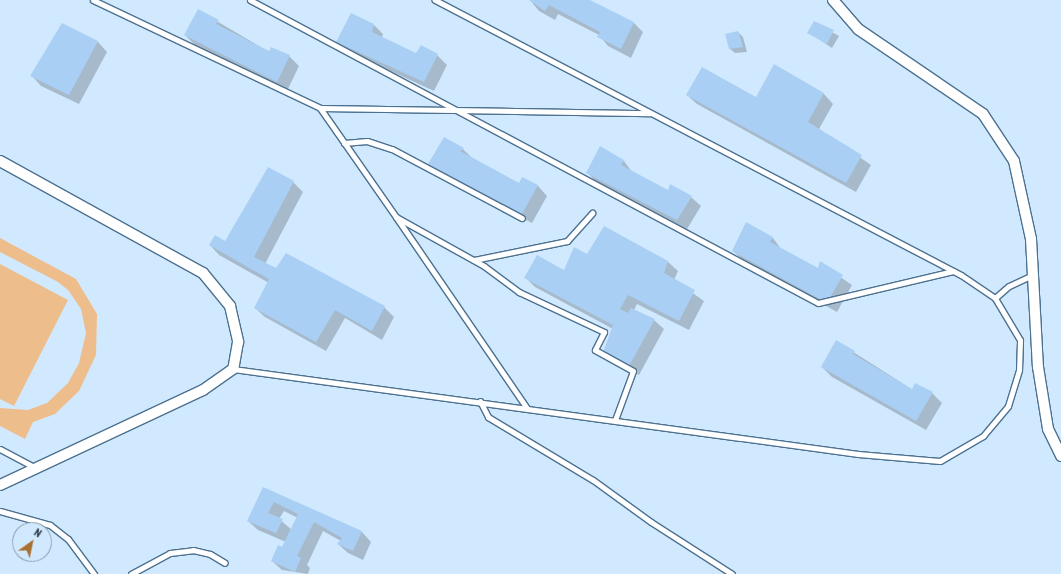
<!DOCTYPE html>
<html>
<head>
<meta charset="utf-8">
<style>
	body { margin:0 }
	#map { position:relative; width:1061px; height:574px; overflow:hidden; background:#d1e9fe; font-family:"PT Sans Narrow",sans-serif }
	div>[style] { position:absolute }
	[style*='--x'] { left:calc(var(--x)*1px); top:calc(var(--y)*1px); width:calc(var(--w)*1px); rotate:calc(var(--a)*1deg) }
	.green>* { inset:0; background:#eebd8c }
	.shadow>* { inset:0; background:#0003 }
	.building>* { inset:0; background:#a9d0f4 }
	.roads { filter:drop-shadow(1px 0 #4d7190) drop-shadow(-1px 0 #4d7190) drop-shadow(0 1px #4d7190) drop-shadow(0 -1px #4d7190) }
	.lane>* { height:5px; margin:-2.5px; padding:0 2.5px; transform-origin:2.5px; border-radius:2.5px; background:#fff }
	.street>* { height:10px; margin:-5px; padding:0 5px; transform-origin:5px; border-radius:5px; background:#fff }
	span { translate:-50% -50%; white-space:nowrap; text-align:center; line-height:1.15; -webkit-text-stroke:3px #d1e9fe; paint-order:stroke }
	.north { position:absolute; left:12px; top:522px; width:40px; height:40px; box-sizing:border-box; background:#d1e9fe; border:1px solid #879bad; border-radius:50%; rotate:33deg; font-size:11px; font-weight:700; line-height:16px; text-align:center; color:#172533 }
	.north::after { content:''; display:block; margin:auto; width:14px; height:18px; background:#a9702f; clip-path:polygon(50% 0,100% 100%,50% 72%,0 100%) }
</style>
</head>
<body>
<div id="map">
	<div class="green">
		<i style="clip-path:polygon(0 238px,76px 279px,97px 314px,96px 355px,79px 391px,55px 414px,33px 422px,25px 439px,0 426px,0 408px,28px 410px,47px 403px,68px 383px,79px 363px,86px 333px,81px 309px,68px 290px,58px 282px,0 252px)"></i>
		<i style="clip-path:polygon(0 264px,68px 300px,14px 406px,0 399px)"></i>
	</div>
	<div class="shadow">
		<i style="clip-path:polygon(530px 0,588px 0,634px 23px,643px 32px,631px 58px,608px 46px,599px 35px,558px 14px,555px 20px,539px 11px)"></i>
		<i style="clip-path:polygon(198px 10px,269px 52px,289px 56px,299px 66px,287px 91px,195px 45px,185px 35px)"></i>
		<i style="clip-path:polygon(814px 22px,839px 36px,832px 48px,808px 32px)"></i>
		<i style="clip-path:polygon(63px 25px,98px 42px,107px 52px,79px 104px,41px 86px,32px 76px)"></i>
		<i style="clip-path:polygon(374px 25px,383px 34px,382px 38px,417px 55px,437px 55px,447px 65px,434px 91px,347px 51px,337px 42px)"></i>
		<i style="clip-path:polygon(738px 32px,743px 37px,747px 52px,735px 53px,730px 49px)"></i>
		<i style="clip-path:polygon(774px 66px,824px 94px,833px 104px,819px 129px,871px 165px,856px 192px,697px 104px,687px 95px,756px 98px)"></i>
		<i style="clip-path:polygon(463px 149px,472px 158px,519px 184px,522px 179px,538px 186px,547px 196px,532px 223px,439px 174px,429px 164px)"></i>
		<i style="clip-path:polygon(624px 161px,632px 172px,668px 191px,691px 197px,701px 206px,687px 229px,597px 183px,588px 173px)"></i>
		<i style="clip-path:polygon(293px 182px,303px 192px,265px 264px,384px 307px,394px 317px,382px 340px,345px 318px,326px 351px,265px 317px,255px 308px,269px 283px,219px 255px,210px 245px,225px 243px)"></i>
		<i style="clip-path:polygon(604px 228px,668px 262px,678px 271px,674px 280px,704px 301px,689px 330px,637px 304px,634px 310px,654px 320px,664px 329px,639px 375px,614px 361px,613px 329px,535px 287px,525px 277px,564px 272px,588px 255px)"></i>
		<i style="clip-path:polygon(773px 238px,781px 249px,818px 269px,820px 263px,852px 285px,837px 312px,743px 260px,733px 251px)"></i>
		<i style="clip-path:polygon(836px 341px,913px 390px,932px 393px,942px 403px,926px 430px,832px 377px,822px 367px)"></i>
		<i style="clip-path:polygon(evenodd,264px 488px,362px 532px,371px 542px,363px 560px,348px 553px,338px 544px,341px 541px,323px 531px,307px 565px,310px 568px,308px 574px,282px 570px,272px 561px,286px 542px,258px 530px,248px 521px,264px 488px,284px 511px,298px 518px,292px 530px,279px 519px,284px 511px)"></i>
	</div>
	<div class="building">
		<i style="clip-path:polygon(529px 0,590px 0,634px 22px,621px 49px,597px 37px,600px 32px,549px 5px,545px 11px)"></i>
		<i style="clip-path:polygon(198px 9px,219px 20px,216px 24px,269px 51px,271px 47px,290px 55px,277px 82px,184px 35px)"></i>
		<i style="clip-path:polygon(351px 13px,374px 24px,372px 32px,416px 53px,421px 45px,438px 54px,424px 82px,336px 42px)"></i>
		<i style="clip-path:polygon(814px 21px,834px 30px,827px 44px,807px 33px)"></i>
		<i style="clip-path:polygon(62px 23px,98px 41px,69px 95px,30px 76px)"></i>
		<i style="clip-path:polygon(738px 31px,743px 47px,729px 49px,725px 34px)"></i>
		<i style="clip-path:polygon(774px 64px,824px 93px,808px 122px,862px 155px,846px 183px,686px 95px,702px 67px,756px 97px)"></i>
		<i style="clip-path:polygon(444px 137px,464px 148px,460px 151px,519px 183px,522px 177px,538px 185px,522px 214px,428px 164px)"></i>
		<i style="clip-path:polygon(600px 146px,624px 160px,621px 165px,668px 190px,670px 184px,692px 196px,677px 220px,586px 173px)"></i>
		<i style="clip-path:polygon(268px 167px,294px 181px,254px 257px,276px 268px,286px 253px,385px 306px,372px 331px,335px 310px,316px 342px,254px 308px,269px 279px,209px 245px,215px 235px,225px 241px)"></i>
		<i style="clip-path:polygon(746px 222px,773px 237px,770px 242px,818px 268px,820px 261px,843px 275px,827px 303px,732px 251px)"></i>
		<i style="clip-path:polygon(604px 226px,668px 261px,664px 273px,695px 290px,679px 321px,628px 295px,620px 309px,628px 313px,631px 308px,655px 319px,629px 366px,603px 352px,613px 325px,524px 278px,537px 255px,564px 270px,574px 247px,587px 254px)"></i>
		<i style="clip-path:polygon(836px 340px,855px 351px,853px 354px,912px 389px,915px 383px,933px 392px,916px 421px,821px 367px)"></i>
		<i style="clip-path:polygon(263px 487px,362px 531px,353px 551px,337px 544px,342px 538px,314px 522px,297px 556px,301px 558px,295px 572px,271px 561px,278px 545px,282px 547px,298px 514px,274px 502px,268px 513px,283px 519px,276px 533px,247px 521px)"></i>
	</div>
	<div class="roads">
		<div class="lane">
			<i style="--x:93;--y:0;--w:251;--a:25.4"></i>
			<i style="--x:320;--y:108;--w:330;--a:0.9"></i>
			<i style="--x:250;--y:0;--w:644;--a:28.08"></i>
			<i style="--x:818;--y:303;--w:139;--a:-13.3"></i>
			<i style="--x:320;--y:108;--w:133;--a:55.1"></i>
			<i style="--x:396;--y:217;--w:101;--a:29.1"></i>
			<i style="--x:484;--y:266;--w:44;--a:36.6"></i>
			<i style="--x:519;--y:292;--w:94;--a:25.2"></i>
			<i style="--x:604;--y:332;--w:20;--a:117"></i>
			<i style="--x:595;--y:350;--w:43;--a:28.9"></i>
			<i style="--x:633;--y:371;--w:52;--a:110.2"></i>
			<i style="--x:344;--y:143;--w:23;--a:-5"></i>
			<i style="--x:367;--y:141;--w:26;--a:18"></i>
			<i style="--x:392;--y:149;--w:147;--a:28"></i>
			<i style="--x:396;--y:217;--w:232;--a:55.6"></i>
			<i style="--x:474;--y:260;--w:95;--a:-11.5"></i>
			<i style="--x:567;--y:241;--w:38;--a:-48"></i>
			<i style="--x:995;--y:298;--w:18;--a:-41"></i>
			<i style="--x:1009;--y:286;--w:26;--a:-25"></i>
			<i style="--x:233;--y:369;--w:631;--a:7.74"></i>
			<i style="--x:858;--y:454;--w:82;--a:4.9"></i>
			<i style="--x:940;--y:461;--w:50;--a:-30.2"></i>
			<i style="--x:983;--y:436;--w:39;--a:-50"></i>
			<i style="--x:1008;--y:406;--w:38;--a:-73"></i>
			<i style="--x:1019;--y:370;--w:30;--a:-88"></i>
			<i style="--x:1020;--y:340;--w:49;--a:-120.8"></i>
			<i style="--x:995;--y:298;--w:41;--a:-145.9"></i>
			<i style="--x:961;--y:275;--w:594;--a:-152.4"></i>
			<i style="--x:480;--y:401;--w:18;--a:63"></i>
			<i style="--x:488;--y:417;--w:122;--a:31"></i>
			<i style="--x:593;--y:480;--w:72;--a:35.9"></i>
			<i style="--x:651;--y:522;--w:96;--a:32.7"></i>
			<i style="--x:0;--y:449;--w:40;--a:28"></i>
			<i style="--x:0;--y:511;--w:52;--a:15.6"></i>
			<i style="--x:50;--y:525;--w:23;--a:38"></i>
			<i style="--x:68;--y:539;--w:44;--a:53.4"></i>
			<i style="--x:131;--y:574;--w:44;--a:-28.3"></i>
			<i style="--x:170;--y:553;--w:23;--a:-7"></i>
			<i style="--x:193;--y:550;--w:17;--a:13"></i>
			<i style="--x:210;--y:554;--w:17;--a:31"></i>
		</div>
		<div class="street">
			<i style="--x:833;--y:0;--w:38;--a:49"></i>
			<i style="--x:858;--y:29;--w:151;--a:34.2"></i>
			<i style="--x:983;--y:114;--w:56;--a:56.6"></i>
			<i style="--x:1014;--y:161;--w:80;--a:77.7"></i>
			<i style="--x:1031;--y:239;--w:128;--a:86.9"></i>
			<i style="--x:1038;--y:367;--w:63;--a:80.8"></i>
			<i style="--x:1048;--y:429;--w:30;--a:64"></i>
			<i style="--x:0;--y:161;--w:232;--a:28.9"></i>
			<i style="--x:203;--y:273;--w:43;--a:50.7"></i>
			<i style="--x:230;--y:306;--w:37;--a:77"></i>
			<i style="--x:238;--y:342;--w:27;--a:100"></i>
			<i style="--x:233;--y:369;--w:37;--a:145"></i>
			<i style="--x:203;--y:390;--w:224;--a:154.9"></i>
		</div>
	</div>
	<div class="north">N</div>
</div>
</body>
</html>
